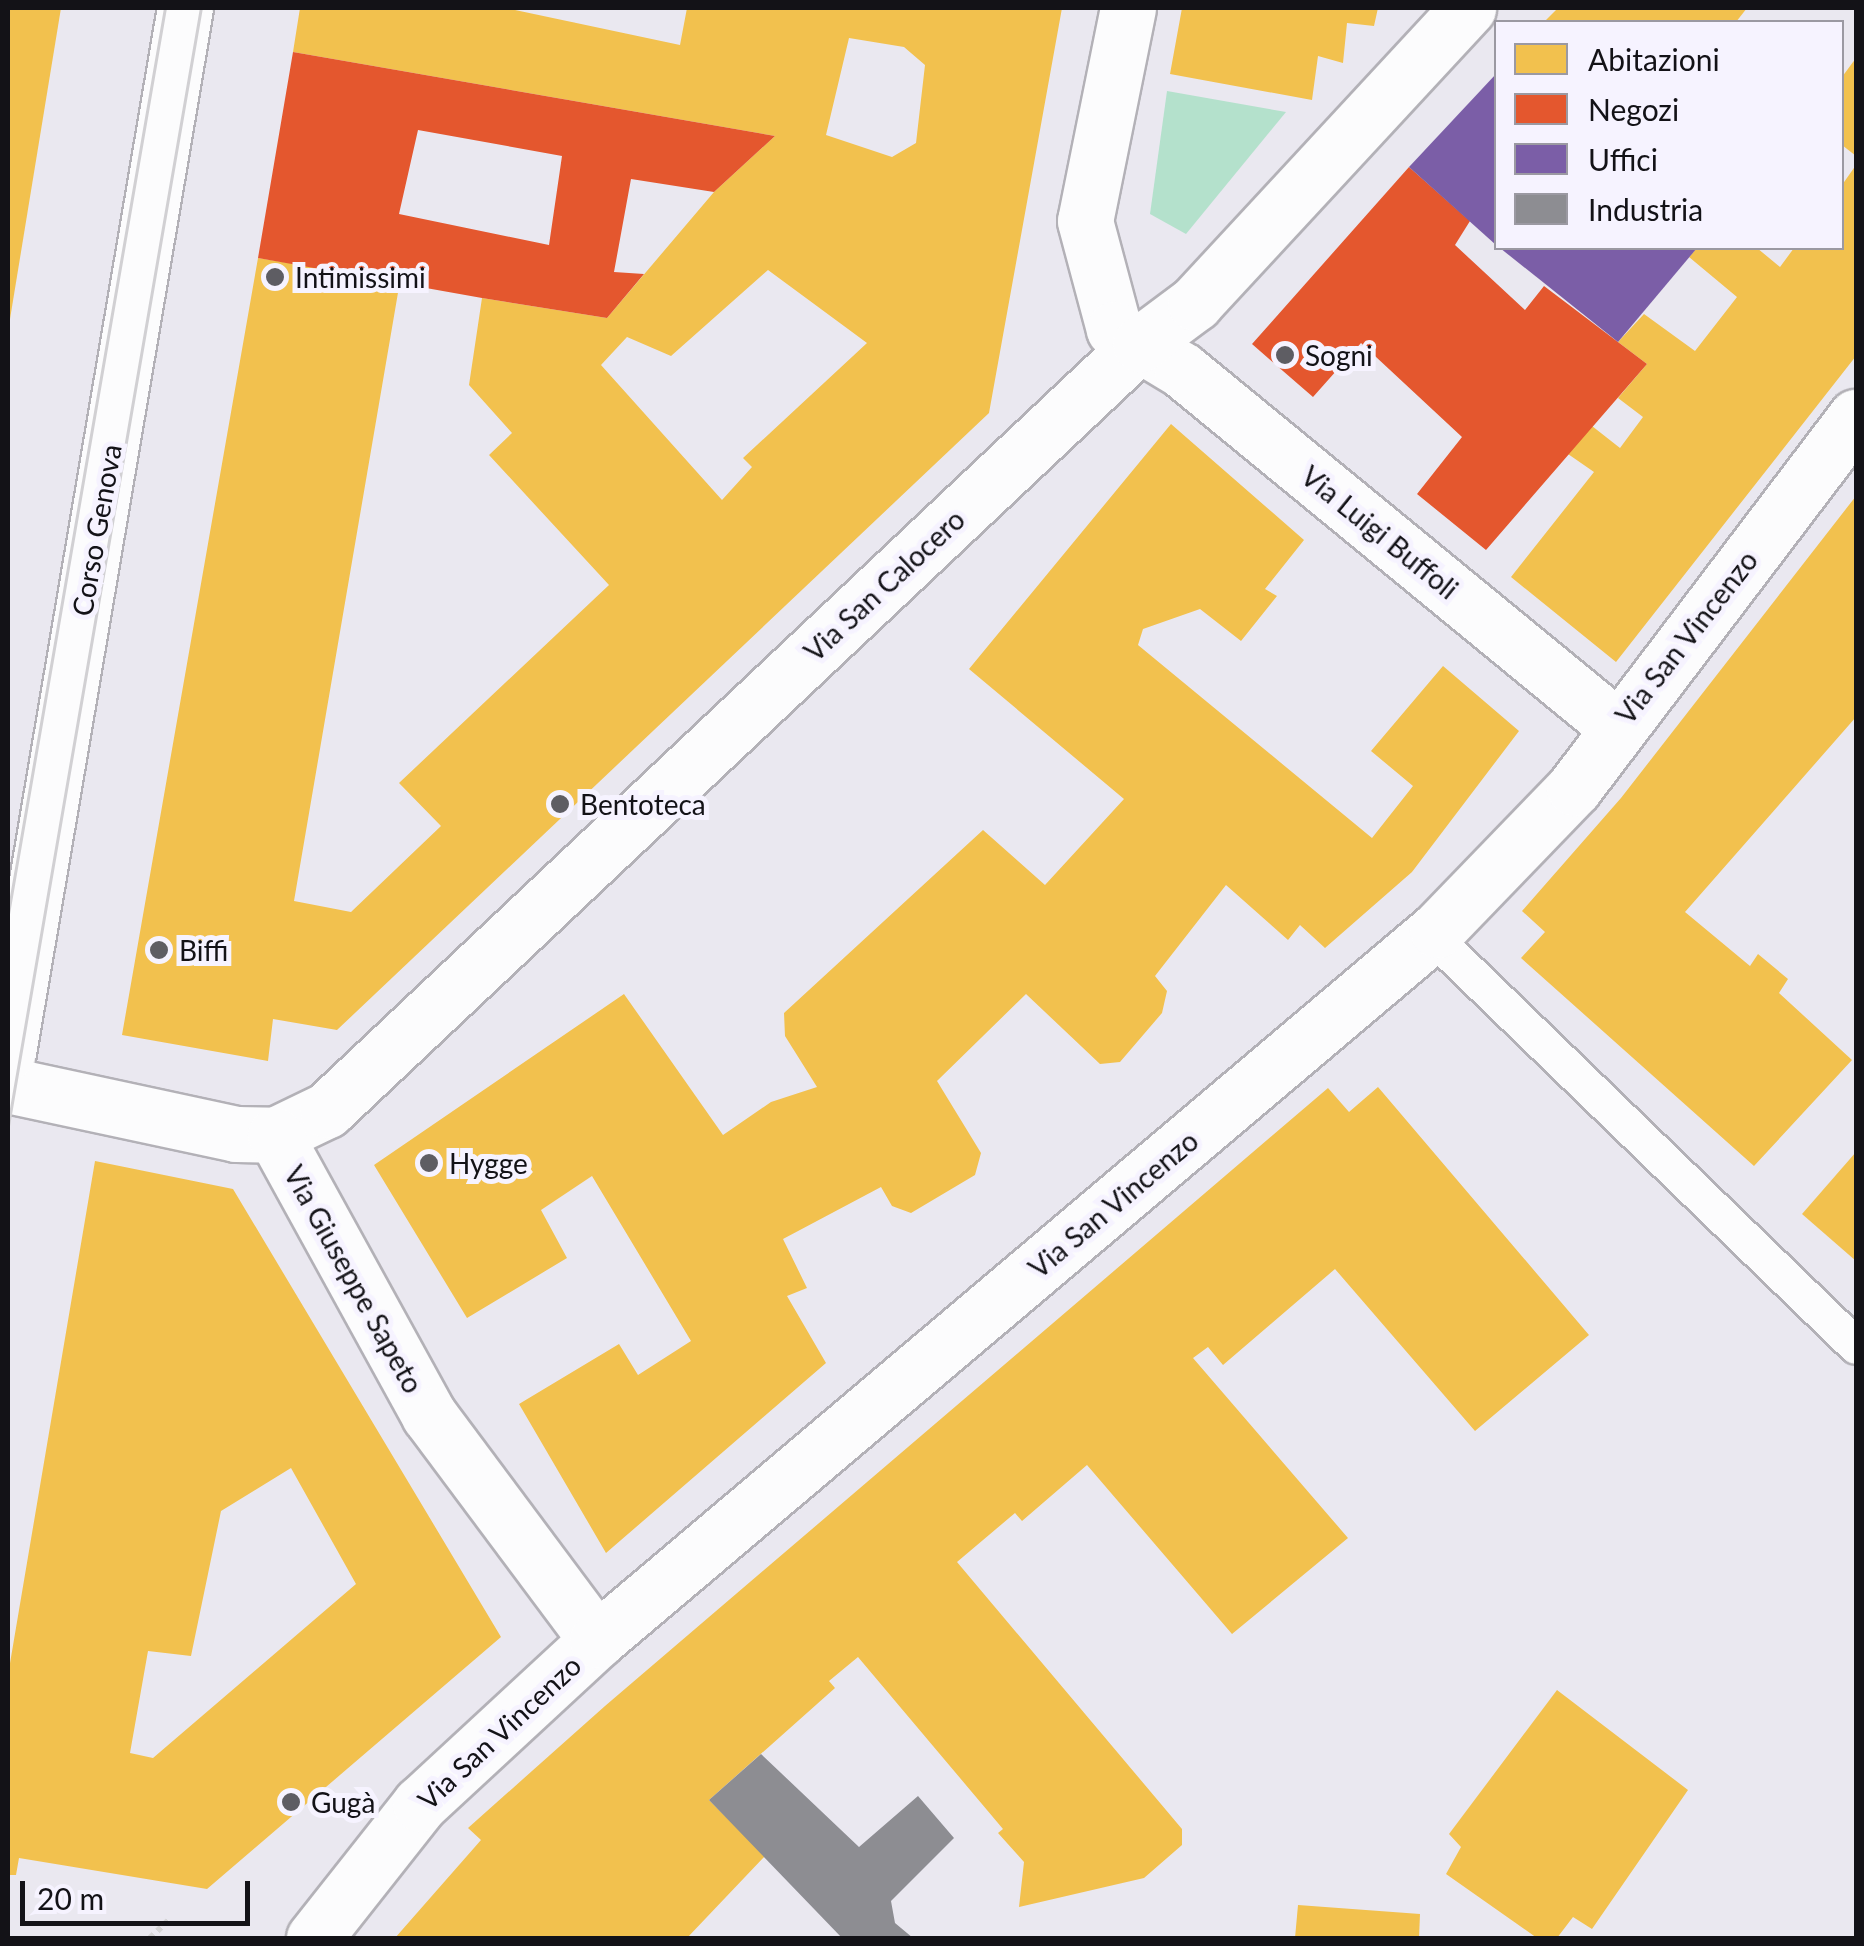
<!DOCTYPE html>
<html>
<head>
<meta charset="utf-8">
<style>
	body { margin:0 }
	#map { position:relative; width:1864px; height:1946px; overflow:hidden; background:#eae8f0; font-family:Lato,sans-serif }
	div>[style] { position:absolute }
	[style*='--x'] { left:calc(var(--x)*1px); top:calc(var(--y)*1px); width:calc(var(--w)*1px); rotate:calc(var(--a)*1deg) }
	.green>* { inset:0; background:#b4e1cc }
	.homes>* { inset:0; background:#f2c14e }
	.shops>* { inset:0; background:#e4572e }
	.offices>* { inset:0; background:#7b5ea7 }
	.industry>* { inset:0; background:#8d8d92 }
	.path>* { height:6px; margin-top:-3px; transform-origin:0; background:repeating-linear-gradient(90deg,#d5d4d6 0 5px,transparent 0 10px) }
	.roads { filter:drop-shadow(2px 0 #b3b1b7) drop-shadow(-2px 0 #b3b1b7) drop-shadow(0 2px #b3b1b7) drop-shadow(0 -2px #b3b1b7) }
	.service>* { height:35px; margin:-17.5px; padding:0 17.5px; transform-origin:17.5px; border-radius:17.5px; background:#fcfcfd }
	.minor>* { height:55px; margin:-27.5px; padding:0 27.5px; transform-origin:27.5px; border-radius:27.5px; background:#fcfcfd }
	.tertiary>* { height:55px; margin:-27.5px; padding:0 27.5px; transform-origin:27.5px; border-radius:27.5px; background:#fcfcfd }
	.tram>* { height:2.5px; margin:-1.25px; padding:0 1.25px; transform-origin:1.25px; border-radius:1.25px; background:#d1d0d3 }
	.dots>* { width:28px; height:28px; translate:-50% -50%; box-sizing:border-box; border:5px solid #f6f3ff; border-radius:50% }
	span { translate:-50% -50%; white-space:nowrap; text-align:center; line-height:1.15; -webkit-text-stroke:10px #f6f3ff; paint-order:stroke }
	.poi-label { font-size:28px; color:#131217 }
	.left { translate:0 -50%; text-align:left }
	.street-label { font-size:28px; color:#131217 }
	.frame { position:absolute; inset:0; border:10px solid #131217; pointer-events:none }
	.legend { position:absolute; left:1494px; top:20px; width:350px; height:230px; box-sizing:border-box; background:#f6f3ff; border:2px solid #9b99a2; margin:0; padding:12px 18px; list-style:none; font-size:30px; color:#131217 }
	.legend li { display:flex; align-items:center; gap:20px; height:50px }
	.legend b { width:50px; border:2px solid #9b99a2 }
	.scale { position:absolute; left:20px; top:1881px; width:230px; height:45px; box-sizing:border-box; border:5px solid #131217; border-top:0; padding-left:12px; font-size:30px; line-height:35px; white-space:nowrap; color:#131217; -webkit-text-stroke:8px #f6f3ff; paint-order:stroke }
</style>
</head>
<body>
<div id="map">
	<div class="green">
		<i style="clip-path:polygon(1167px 91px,1286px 112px,1186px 234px,1150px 214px)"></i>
	</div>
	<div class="homes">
		<i style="clip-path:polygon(8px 8px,61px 8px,10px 319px,8px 319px)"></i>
		<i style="clip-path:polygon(evenodd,300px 8px,506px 8px,680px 45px,687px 8px,1062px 8px,989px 413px,337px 1030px,273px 1019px,268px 1061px,122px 1035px,258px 258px,400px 281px,294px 901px,351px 912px,441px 826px,399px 783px,609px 585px,489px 455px,512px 433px,469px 385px,482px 298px,607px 318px,714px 192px,775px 136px,293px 52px,300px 8px,849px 38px,904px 47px,925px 65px,916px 143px,892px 157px,826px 135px,849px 38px,300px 8px,768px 270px,867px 343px,743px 458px,752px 467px,722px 500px,601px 365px,627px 337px,671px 356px,768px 270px)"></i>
		<i style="clip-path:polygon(1182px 8px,1378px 8px,1374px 26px,1347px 23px,1343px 63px,1318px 56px,1312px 100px,1170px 74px)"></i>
		<i style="clip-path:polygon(1558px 8px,1747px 8px,1736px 22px,1544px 22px)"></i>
		<i style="clip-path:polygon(1856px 58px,1856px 156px,1842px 145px,1842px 77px)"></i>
		<i style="clip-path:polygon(1856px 165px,1856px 356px,1616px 662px,1511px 577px,1594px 472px,1568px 454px,1592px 426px,1620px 448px,1643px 417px,1618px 398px,1647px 364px,1618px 342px,1644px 314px,1695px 351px,1737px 297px,1689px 257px,1697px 248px,1757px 248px,1780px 267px,1794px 248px,1842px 248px,1842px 185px)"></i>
		<i style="clip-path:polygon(1171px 424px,1304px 540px,1265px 589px,1277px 596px,1241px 641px,1200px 609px,1143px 629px,1138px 645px,1372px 838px,1413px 786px,1371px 751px,1443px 666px,1519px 731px,1412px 872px,1325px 948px,1300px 925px,1288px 940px,1226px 885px,1155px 976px,1167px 991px,1162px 1013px,1120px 1062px,1100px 1064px,1026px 994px,937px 1081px,981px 1153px,975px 1175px,911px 1213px,892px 1206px,881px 1187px,783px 1239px,807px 1288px,787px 1296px,826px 1363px,606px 1553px,519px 1404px,619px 1344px,638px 1375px,691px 1341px,592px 1176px,541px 1210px,567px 1258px,467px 1318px,374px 1165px,624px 994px,723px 1135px,771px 1102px,817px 1087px,785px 1036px,784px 1013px,983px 830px,1045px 885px,1124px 799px,969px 669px)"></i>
		<i style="clip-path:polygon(1856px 496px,1856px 717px,1685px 912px,1750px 966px,1758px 954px,1788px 979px,1779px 993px,1852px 1060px,1754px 1166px,1521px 958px,1545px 932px,1522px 911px,1621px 798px)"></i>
		<i style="clip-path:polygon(1378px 1087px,1589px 1335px,1475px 1431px,1335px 1269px,1223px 1365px,1208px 1347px,1193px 1358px,1348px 1538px,1232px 1634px,1087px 1465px,1022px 1521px,1015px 1513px,957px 1562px,1182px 1829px,1182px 1845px,1144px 1878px,1019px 1907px,1024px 1862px,998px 1833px,1003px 1829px,858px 1657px,829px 1681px,835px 1688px,709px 1800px,765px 1856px,687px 1938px,395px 1938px,481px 1840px,468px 1828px,605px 1706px,1328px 1088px,1349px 1112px)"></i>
		<i style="clip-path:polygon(1856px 1152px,1856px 1261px,1802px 1214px)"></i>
		<i style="clip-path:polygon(evenodd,95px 1161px,233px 1189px,501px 1637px,207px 1889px,19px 1858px,16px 1875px,8px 1875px,8px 1675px,95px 1161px,291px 1468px,356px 1584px,153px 1758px,130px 1753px,148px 1651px,191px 1656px,221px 1511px,291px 1468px)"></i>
		<i style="clip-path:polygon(1557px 1690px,1688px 1790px,1592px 1929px,1573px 1917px,1557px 1938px,1537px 1938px,1446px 1874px,1461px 1847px,1449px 1834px)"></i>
		<i style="clip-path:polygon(1298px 1905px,1420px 1914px,1419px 1938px,1295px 1938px)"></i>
	</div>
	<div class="shops">
		<i style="clip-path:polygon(evenodd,293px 52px,775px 136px,714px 192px,631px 179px,614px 272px,644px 274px,607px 318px,482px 298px,258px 258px,293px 52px,418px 130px,562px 156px,549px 245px,399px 214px,418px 130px)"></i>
		<i style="clip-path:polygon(1409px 167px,1470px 221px,1455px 245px,1525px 310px,1544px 286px,1647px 364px,1486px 550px,1417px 494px,1462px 437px,1361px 343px,1313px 397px,1252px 344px)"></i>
	</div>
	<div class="offices">
		<i style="clip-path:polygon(1496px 74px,1496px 245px,1409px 167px)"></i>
		<i style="clip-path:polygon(1500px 248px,1697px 248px,1618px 342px)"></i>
	</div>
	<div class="industry">
		<i style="clip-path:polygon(761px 1754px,859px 1847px,918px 1796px,954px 1838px,891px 1901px,895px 1923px,913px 1938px,842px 1938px,709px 1800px)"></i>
	</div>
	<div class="path">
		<i style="--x:150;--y:1938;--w:28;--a:-44"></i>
	</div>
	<div class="roads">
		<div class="service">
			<i style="--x:1431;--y:935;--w:591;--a:44.04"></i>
		</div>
		<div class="minor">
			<i style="--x:1128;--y:8;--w:217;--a:101.4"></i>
			<i style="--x:1085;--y:221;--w:112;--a:75"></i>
			<i style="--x:1114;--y:329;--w:79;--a:31.1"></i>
			<i style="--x:1182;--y:370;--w:563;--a:39.38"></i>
			<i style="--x:8;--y:1085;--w:233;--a:12.1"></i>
			<i style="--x:236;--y:1134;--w:39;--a:1"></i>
			<i style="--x:275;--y:1135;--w:58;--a:-25.7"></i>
			<i style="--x:327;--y:1110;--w:1117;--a:-43.3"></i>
			<i style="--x:1140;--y:344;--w:69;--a:-36.7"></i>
			<i style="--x:1195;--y:303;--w:402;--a:-47.2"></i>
			<i style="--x:275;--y:1135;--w:320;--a:61.2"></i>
			<i style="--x:429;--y:1415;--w:281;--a:53.3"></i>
			<i style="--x:314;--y:1938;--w:171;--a:-51.7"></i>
			<i style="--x:420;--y:1804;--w:241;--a:-42.8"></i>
			<i style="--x:597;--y:1640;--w:1100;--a:-40.21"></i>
			<i style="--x:1437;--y:930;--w:197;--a:-46"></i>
			<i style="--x:1574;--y:788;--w:466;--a:-52.8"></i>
		</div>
		<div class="tertiary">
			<i style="--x:8;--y:1052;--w:1059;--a:-80.38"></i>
		</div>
	</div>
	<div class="tram">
		<i style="--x:8;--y:914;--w:920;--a:-80.17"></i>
		<i style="--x:8;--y:1126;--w:1135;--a:-80.21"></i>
	</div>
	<div class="dots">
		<i style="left:275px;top:277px;background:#5e5d63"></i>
		<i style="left:1285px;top:355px;background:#5e5d63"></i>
		<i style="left:560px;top:804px;background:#5e5d63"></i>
		<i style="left:159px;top:950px;background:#5e5d63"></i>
		<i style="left:429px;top:1163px;background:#5e5d63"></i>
		<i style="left:291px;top:1802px;background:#5e5d63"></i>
	</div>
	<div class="poi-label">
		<span class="left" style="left:295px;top:277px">Intimissimi</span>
		<span class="left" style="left:1305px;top:355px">Sogni</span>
		<span class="left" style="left:580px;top:804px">Bentoteca</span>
		<span class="left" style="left:179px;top:950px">Biffi</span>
		<span class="left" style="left:449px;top:1163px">Hygge</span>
		<span class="left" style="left:311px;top:1802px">Gugà</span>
	</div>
	<div class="street-label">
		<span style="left:96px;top:530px;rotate:-80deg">Corso Genova</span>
		<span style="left:1380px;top:532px;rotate:39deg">Via Luigi Buffoli</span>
		<span style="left:884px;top:585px;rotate:-43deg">Via San Calocero</span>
		<span style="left:1686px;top:637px;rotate:-52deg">Via San Vincenzo</span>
		<span style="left:1113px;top:1204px;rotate:-40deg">Via San Vincenzo</span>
		<span style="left:354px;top:1279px;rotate:61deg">Via Giuseppe Sapeto</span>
		<span style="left:499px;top:1732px;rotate:-43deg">Via San Vincenzo</span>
	</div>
	<div class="frame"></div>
	<ul class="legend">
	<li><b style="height:28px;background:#f2c14e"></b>Abitazioni</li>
	<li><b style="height:28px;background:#e4572e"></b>Negozi</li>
	<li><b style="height:28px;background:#7b5ea7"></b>Uffici</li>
	<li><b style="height:28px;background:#8d8d92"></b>Industria</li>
	</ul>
	<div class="scale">20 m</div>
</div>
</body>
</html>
